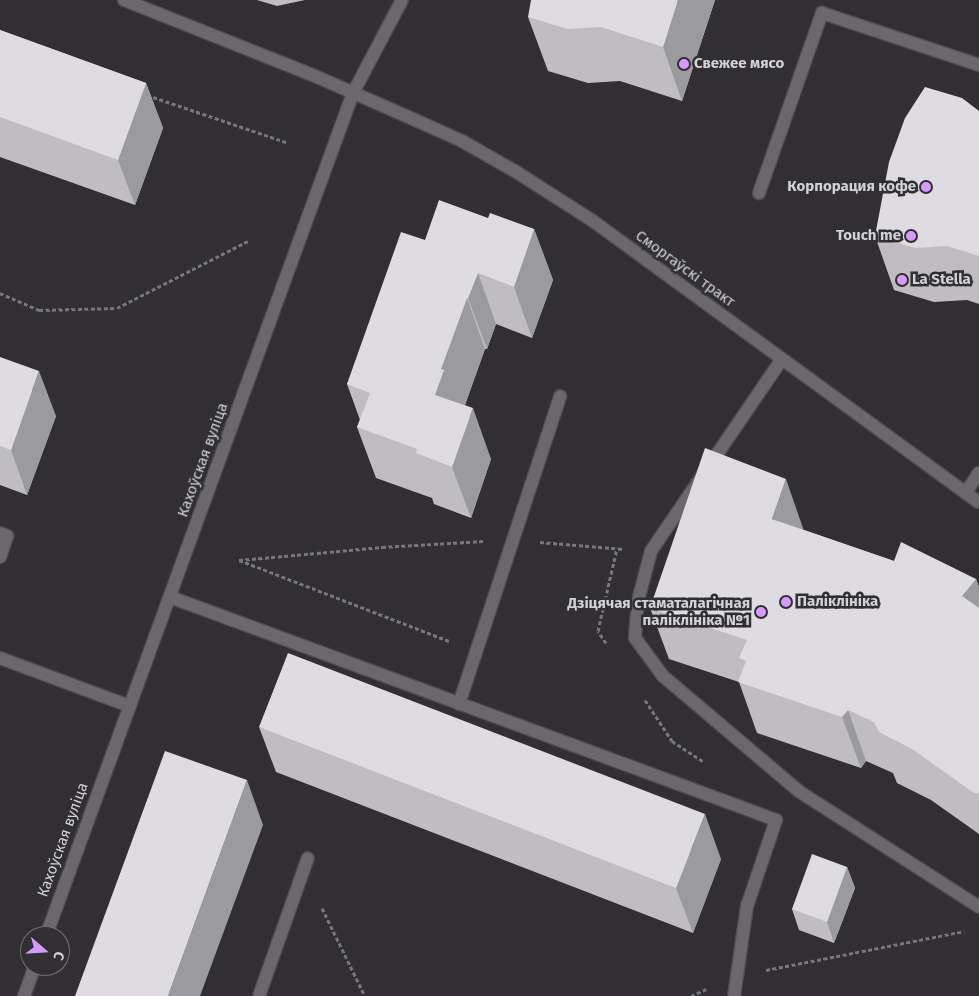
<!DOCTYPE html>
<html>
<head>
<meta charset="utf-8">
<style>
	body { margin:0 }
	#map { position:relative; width:979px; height:996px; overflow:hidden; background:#312f32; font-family:"Fira Sans",sans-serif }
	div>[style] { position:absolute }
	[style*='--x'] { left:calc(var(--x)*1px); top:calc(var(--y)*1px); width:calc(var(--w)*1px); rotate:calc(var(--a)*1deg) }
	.path>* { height:3px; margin-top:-1.5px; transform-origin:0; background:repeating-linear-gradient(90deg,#777678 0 4px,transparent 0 6.5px) }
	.roads { filter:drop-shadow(1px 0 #4d4b4e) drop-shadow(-1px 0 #4d4b4e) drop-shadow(0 1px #4d4b4e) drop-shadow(0 -1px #4d4b4e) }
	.minor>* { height:12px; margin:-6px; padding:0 6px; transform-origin:6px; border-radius:6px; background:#6a686b }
	.wall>* { inset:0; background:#bfbdc1 }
	.shaded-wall>* { inset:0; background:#9b9a9d }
	.building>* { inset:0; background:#dedce0 }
	.dots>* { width:14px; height:14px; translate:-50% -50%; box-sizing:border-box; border:2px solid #312f32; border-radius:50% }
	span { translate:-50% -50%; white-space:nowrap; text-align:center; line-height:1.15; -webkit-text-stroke:5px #312f32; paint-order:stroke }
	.poi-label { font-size:15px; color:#d2d1d3; font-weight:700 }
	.left { translate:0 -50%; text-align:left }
	.right { translate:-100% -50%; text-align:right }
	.street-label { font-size:15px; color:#d2d1d3 }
	.north { position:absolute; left:20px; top:926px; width:50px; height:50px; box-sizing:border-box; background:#312f32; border:1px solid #717072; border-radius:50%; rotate:109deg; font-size:14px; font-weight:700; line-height:20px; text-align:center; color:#d2d1d3 }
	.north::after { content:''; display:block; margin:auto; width:18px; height:22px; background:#d69bfa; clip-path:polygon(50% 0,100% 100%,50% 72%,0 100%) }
</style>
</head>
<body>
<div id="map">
	<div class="path">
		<i style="--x:147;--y:95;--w:147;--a:18.7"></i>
		<i style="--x:0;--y:293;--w:43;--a:23.6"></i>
		<i style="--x:39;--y:310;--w:78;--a:-1.5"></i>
		<i style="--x:117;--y:308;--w:149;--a:-27.1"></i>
		<i style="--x:540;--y:542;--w:84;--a:4.8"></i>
		<i style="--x:449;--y:641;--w:225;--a:-158.9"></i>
		<i style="--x:239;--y:560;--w:144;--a:-5.2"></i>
		<i style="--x:382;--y:547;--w:102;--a:-3.4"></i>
		<i style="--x:606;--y:643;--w:14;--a:-124"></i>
		<i style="--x:598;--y:631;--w:85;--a:-77.1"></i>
		<i style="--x:645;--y:700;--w:49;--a:56.6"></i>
		<i style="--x:672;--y:741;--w:37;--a:33"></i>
		<i style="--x:322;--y:908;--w:98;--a:64"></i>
		<i style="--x:766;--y:970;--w:202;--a:-11.1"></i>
		<i style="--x:691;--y:996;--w:17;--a:-25"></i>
	</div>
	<div class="roads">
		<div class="minor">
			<i style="--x:124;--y:0;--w:206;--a:21.7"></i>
			<i style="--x:315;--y:76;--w:107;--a:23.7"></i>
			<i style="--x:413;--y:119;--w:54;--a:24.2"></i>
			<i style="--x:462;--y:141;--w:64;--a:29.7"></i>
			<i style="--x:518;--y:173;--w:89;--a:32.6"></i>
			<i style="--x:593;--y:221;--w:477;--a:36.1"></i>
			<i style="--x:759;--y:193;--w:191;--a:-70.7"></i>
			<i style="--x:822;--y:13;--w:165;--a:18.3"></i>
			<i style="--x:782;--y:359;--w:232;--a:124.3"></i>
			<i style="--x:651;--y:551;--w:52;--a:104.6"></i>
			<i style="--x:638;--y:601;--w:37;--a:95"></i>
			<i style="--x:635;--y:638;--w:47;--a:53.6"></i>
			<i style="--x:663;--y:676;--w:180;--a:40.3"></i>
			<i style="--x:800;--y:792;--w:213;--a:32.7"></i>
			<i style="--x:966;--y:492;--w:23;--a:-56"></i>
			<i style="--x:0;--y:533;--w:8;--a:23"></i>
			<i style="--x:7;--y:536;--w:22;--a:108"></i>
			<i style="--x:170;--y:597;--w:646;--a:20.2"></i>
			<i style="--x:776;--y:820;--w:91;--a:108.6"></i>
			<i style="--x:747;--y:906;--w:91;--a:98.2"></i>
			<i style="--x:0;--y:658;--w:138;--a:20.4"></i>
			<i style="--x:459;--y:704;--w:324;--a:-71.8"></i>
			<i style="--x:46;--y:936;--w:897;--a:-69.99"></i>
			<i style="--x:353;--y:93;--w:105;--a:-62.2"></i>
			<i style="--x:24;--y:996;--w:32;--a:-70"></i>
			<i style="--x:259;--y:996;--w:146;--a:-70.5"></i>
		</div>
	</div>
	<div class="wall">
		<i style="clip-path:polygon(257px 0,305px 0,277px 6px)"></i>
		<i style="clip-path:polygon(715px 0,682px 101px,620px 81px,588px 83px,548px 71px,528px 17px)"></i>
		<i style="clip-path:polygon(0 30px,146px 83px,163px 128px,135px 205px,0 157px)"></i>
		<i style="clip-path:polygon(979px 111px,979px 304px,967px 300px,934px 302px,894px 290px,875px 236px)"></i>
		<i style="clip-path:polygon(488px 218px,534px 229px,553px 280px,532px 338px,496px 324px,487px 349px,485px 349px,465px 405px,491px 459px,471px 518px,434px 504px,432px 498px,376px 478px,357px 427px,360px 420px,347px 384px,425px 240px)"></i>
		<i style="clip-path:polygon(0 357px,56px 416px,27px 495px,0 485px)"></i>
		<i style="clip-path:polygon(804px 530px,894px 561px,976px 579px,979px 587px,979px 834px,931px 800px,897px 783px,893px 773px,866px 761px,861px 768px,757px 733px,739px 682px,669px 659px,650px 608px)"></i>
		<i style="clip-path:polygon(259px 727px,721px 859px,693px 933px,276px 772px)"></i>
		<i style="clip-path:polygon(847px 867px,855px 888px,834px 943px,799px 930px,792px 909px)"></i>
	</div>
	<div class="shaded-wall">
		<i style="clip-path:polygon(678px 0,715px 0,682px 101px,663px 47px)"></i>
		<i style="clip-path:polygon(146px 83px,163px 128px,135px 205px,118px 160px)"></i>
		<i style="clip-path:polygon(534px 229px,553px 280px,532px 338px,514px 287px)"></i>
		<i style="clip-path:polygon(478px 273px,496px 324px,487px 349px,468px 298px)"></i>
		<i style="clip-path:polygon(467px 298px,485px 349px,461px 416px,435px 395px,441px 369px)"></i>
		<i style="clip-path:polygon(39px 371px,56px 416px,27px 495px,11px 450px)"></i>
		<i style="clip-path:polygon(473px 408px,491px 459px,471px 518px,452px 467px)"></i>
		<i style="clip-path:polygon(786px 479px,804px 531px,772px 519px)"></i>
		<i style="clip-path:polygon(976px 579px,979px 587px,979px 643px,962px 596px)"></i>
		<i style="clip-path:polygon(848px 710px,866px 761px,861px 768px,842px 717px)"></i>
		<i style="clip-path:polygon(247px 780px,263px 825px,200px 996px,168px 996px)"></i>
		<i style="clip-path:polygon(705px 814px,721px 859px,693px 933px,676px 888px)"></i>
		<i style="clip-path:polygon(847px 867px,855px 888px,834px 943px,827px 922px)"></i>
	</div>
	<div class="building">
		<i style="clip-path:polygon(531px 0,678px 0,663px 47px,601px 27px,568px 29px,528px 17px)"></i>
		<i style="clip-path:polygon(0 30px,146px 83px,118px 160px,0 117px)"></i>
		<i style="clip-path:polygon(925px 87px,962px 98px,979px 111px,979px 256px,947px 246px,915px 248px,875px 236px,889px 162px,905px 118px)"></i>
		<i style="clip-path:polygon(439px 200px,488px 218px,490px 213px,534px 229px,514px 287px,478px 273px,468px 298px,467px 298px,441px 369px,444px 370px,435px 395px,473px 408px,452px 467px,416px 453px,417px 449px,357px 427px,370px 393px,347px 384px,401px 232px,425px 240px)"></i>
		<i style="clip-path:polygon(0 357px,39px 371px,11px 450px,0 446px)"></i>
		<i style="clip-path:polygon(705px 448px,786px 479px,772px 519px,894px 561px,901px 542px,976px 579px,962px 596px,979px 608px,979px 793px,974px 793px,912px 749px,879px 732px,874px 722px,848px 710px,842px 717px,738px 682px,746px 661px,739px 658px,747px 640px,650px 608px)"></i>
		<i style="clip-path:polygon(288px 653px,705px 814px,676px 888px,259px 727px)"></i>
		<i style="clip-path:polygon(165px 751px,247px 780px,168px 996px,75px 996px)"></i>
		<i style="clip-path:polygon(812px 854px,847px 867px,827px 922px,792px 909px)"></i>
	</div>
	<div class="dots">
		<i style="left:684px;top:64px;background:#d69bfa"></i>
		<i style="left:926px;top:187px;background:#d69bfa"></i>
		<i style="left:911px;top:236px;background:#d69bfa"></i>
		<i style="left:902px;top:280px;background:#d69bfa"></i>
		<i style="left:786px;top:602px;background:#d69bfa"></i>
		<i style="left:761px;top:612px;background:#d69bfa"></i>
	</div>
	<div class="poi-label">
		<span class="left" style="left:694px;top:64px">Свежее мясо</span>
		<span class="right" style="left:916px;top:187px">Корпорация кофе</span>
		<span class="right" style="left:901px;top:236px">Touch me</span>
		<span class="left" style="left:912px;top:280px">La Stella</span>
		<span class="left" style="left:797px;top:602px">Паліклініка</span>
		<span class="right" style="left:750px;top:612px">Дзіцячая стаматалагічная<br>паліклініка №1</span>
	</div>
	<div class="street-label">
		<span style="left:685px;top:269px;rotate:36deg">Сморгаўскі тракт</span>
		<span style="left:203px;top:460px;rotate:-70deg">Кахоўская вуліца</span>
		<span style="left:63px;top:840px;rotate:-70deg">Кахоўская вуліца</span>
	</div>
	<div class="north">С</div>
</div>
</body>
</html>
